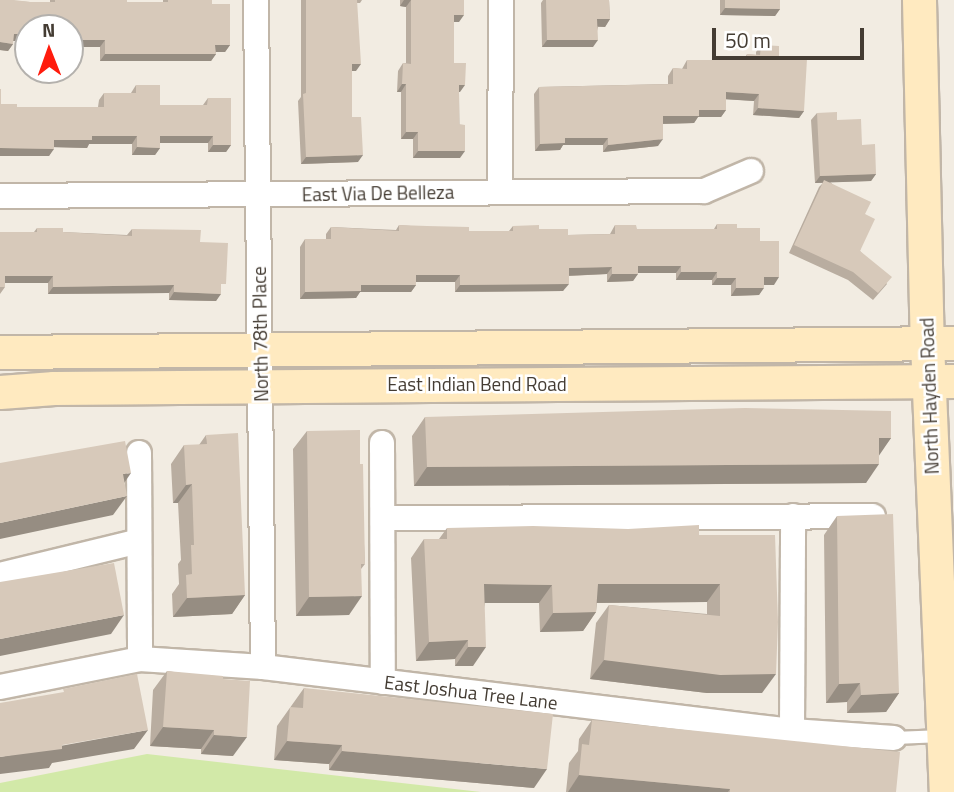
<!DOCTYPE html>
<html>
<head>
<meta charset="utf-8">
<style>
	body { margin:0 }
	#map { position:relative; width:954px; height:792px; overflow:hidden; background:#f2ece2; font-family:"Titillium Web",sans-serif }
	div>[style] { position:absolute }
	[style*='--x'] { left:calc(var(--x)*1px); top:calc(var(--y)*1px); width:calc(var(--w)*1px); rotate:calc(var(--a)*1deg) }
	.green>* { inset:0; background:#d2e9a8 }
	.roads { filter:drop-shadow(2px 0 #c1b6a8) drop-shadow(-2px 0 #c1b6a8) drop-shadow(0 2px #c1b6a8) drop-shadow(0 -2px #c1b6a8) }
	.service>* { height:12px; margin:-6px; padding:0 6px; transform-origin:6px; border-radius:6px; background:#fff }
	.minor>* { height:24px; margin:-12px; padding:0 12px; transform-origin:12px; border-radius:12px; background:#fff }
	.secondary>* { height:33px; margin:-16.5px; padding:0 16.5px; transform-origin:16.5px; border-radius:16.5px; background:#ffeac0 }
	.wall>* { inset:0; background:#b9ada0 }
	.shaded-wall>* { inset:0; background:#968d82 }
	.building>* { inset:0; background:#d7c9ba }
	span { translate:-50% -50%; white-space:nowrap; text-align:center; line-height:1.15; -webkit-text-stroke:5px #fff; paint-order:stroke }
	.street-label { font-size:19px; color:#443c33 }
	.north { position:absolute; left:14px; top:14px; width:70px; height:70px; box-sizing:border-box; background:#fff; border:2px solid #b4b1ad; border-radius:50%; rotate:359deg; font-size:19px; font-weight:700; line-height:28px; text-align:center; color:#443c33 }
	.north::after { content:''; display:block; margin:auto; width:24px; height:32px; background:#ff1c0d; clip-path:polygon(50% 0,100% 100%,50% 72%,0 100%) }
	.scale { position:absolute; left:712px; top:28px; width:152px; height:32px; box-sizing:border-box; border:4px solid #443c33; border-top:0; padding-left:9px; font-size:21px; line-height:24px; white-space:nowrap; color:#443c33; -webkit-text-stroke:5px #fff; paint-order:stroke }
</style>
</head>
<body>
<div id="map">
	<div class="green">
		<i style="clip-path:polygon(147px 754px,481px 792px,0 792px,0 783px)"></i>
	</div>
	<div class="roads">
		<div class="service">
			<i style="--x:894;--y:738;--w:49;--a:-2.3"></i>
		</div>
		<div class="minor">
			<i style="--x:256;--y:0;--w:667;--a:89.4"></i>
			<i style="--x:500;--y:191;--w:191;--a:-89.7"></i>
			<i style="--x:0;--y:196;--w:704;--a:-0.41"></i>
			<i style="--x:704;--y:191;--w:51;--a:-23.1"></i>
			<i style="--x:382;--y:443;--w:239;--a:89.8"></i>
			<i style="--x:139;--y:453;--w:206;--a:89.7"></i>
			<i style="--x:383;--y:518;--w:490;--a:-0.2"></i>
			<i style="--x:0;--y:575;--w:143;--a:-13.7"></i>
			<i style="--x:0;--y:687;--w:143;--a:-11.3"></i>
			<i style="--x:140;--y:659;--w:123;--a:3.7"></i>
			<i style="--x:263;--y:667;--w:533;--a:6.9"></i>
			<i style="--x:792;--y:731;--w:102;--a:3.9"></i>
			<i style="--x:792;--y:731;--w:215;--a:-89.7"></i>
		</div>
		<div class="secondary">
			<i style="--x:919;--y:0;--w:343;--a:88.7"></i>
			<i style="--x:927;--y:343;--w:449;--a:87.6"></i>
			<i style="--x:0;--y:352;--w:954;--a:-0.54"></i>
			<i style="--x:0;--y:392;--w:54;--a:-4.2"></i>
			<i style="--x:54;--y:388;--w:900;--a:-0.45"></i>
		</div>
	</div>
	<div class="wall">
		<i style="clip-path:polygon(0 0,30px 2px,50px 2px,50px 0,127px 0,127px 2px,163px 2px,163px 0,212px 0,212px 4px,230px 45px,225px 52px,216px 52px,216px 54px,211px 61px,100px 61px,100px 47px,70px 28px,28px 41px,13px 41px,13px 44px,8px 51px,0 50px)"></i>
		<i style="clip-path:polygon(301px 0,362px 0,360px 3px,357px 3px,356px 71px,351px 71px,352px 117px,358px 162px,301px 164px,298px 101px,301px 97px)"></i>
		<i style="clip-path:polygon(400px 0,464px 0,459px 22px,454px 22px,454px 63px,460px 92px,459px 92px,460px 158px,413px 158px,413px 139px,401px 139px,401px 92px,397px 92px,398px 71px,403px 63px,406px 63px,406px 7px,400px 6px)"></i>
		<i style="clip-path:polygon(543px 0,609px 0,610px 19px,605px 27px,598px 27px,593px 47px,542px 47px,541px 3px)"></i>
		<i style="clip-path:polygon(720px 0,780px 0,780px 9px,775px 16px,720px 15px)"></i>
		<i style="clip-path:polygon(761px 45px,779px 56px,804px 111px,799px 118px,753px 115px,754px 101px,726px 99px,726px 110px,721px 117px,698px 117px,694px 123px,663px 124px,658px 146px,603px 152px,603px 145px,563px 145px,560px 150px,535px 151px,534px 94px,539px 87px,668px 84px,668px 76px,673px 68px,682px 69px,687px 60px,744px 60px,747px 54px,756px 55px,756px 52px)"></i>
		<i style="clip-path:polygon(136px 85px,160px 105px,203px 105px,208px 98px,231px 145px,226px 152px,208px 152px,208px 143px,160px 143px,160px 148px,155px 155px,132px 155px,132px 144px,89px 144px,87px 148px,54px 147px,49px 156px,0 156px,0 89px,1px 104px,17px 107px,98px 107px,99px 100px,104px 93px,131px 93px)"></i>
		<i style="clip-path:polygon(817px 113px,837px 120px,862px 145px,876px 174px,871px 181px,830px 182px,865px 214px,860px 251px,887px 284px,873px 300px,848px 280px,789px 253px,819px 187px,823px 183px,815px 183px,811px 120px)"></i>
		<i style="clip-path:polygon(717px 224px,737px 228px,760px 241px,774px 285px,764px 285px,759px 295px,731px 296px,731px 285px,712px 285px,712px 280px,676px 280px,676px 273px,638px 273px,633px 281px,607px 282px,607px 274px,569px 276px,563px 291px,455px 292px,455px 282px,416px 282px,416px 285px,411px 292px,360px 292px,356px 298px,300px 299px,300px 247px,305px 239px,326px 239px,326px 234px,331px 227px,396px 230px,399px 225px,469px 231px,509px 231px,513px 226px,568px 235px,610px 234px,615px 225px,637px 229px,714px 229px)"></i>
		<i style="clip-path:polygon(37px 228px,63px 232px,127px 235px,132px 229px,200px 242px,221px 291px,216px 301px,169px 300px,169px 293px,48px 294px,48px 283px,5px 283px,5px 287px,0 294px,0 232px,34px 232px)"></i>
		<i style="clip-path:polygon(425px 417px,891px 438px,879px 454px,866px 483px,414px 486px,412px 436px)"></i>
		<i style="clip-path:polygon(307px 431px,360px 464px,365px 564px,361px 569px,349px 615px,296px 616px,293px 449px)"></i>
		<i style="clip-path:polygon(206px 435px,245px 595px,232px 614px,173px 617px,172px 594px,179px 584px,178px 564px,181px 560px,178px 503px,173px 503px,171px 464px,184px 445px,199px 445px)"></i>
		<i style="clip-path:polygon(837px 516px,899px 693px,886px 712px,847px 713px,847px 702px,826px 703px,824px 535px)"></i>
		<i style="clip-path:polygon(447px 528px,699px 535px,775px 535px,762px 693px,707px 693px,590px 679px,596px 623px,609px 605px,707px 614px,707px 602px,597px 603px,596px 612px,583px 631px,540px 632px,539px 603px,485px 603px,473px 666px,455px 666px,455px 659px,416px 661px,411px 558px,424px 539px,439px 539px)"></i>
		<i style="clip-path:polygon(167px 671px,223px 679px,233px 756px,201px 754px,201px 749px,150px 746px,153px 690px)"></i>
		<i style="clip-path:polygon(304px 688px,534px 788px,329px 770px,329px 764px,274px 760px,277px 726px)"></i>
		<i style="clip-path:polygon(592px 720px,896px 792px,566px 792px,569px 763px,578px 751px,579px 739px)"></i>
	</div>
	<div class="shaded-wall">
		<i style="clip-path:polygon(404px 0,411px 0,406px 7px,400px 6px)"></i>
		<i style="clip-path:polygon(725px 8px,780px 9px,775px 16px,720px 15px)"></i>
		<i style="clip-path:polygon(454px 15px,464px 15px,459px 22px,449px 22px)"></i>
		<i style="clip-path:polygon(597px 19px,610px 19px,605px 27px,592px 26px)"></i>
		<i style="clip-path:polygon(14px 34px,28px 34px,28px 41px,9px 41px)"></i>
		<i style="clip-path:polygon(70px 40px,105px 40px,100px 47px,70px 47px)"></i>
		<i style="clip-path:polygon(547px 40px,598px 40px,593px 47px,542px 47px)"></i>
		<i style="clip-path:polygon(0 42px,13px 44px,8px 51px,0 50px)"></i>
		<i style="clip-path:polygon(215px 45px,230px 45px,225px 52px,210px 52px)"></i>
		<i style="clip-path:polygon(105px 54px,216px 54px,211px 61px,100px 61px)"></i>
		<i style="clip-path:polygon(352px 64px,361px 64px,356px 71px,346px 71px)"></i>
		<i style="clip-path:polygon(402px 84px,406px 84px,401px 92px,397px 92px)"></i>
		<i style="clip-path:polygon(459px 85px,465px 85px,460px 92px,454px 92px)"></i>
		<i style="clip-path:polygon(726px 92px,759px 94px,754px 101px,721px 99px)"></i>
		<i style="clip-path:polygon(758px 108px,804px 111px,799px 118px,753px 115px)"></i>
		<i style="clip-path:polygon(699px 110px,726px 110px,721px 117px,698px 117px,694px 123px,658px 124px,663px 116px)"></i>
		<i style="clip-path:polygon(406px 132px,418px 132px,413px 139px,401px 139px)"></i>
		<i style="clip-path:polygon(92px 136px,137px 136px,132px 144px,89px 144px,87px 148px,49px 147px,54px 140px)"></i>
		<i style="clip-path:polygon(160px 136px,213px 136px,208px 143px,155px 143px)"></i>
		<i style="clip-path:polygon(565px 138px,608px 138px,603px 145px,563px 145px,560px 150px,535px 151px,540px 144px)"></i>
		<i style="clip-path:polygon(663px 139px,658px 146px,603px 152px,608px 145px)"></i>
		<i style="clip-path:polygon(213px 145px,231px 145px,226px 152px,208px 152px)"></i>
		<i style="clip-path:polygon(137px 147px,160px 148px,155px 155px,132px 155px)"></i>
		<i style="clip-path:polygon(0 148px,54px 149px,49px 156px,0 156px)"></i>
		<i style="clip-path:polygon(418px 151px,465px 151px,460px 158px,413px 158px)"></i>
		<i style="clip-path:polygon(363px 155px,358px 162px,301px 164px,306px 157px)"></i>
		<i style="clip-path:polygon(876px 174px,871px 181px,815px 183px,820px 176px)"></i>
		<i style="clip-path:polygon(638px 266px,681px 266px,676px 273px,633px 273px)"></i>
		<i style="clip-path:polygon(612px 267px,607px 274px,563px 276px,569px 268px)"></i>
		<i style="clip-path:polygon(681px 272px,717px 272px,712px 280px,676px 280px)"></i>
		<i style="clip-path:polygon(612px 274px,638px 274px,633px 281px,607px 282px)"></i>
		<i style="clip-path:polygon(416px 275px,460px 275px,455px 282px,411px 282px)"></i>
		<i style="clip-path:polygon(5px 276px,53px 276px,48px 283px,0 283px)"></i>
		<i style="clip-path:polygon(764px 277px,779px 277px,774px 285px,759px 285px)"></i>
		<i style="clip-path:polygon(717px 278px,736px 278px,731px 285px,712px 285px)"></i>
		<i style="clip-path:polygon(569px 284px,563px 291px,455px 292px,460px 285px)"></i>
		<i style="clip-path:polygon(174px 285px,169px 293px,48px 294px,53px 287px)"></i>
		<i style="clip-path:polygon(361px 285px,416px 285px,411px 292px,360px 292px,356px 298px,300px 299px,305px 292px)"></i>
		<i style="clip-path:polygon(736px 288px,764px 288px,759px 295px,731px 296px)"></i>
		<i style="clip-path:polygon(174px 292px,221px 294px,216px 301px,169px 300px)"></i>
		<i style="clip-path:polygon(879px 438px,891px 438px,878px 457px)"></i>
		<i style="clip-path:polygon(879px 464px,866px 483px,414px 486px,427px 467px)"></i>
		<i style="clip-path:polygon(131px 473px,118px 492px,123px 474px)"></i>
		<i style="clip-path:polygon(192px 484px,178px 503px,173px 503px,186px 485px)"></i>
		<i style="clip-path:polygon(127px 496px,113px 515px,0 539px,0 523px)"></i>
		<i style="clip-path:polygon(484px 584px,552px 585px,539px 603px,471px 603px)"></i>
		<i style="clip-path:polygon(598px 584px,720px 584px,707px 602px,585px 603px)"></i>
		<i style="clip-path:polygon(245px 595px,232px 614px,173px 617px,187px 598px)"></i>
		<i style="clip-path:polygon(362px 596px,349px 615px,296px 616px,309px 597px)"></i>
		<i style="clip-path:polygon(596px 612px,583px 631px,540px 632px,553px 613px)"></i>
		<i style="clip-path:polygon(124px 615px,111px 634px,0 656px,0 639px)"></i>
		<i style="clip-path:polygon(468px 640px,455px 659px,416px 661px,429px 642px)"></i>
		<i style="clip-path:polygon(468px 647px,486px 647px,473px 666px,455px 666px)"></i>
		<i style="clip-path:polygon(604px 660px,776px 674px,762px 693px,707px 693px,590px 679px)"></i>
		<i style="clip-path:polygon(860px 683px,847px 702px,826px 703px,839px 684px)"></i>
		<i style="clip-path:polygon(899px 693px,886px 712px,847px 713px,861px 695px)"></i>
		<i style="clip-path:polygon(163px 727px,214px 730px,201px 749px,150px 746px)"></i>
		<i style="clip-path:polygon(148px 730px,134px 749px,52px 763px,49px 768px,0 774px,0 757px)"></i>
		<i style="clip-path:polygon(214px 735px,247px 737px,233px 756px,201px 754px)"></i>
		<i style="clip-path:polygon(287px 741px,342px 745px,329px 764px,274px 760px)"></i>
		<i style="clip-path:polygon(342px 751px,547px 769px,534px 788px,329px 770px)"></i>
		<i style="clip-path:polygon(579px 775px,730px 789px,728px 792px,568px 792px)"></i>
	</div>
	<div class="building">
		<i style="clip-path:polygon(0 0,14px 0,30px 2px,55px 2px,55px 0,127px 0,127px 2px,168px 2px,168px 0,212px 0,212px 4px,230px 4px,230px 45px,215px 45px,216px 54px,105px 54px,105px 40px,70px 40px,70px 28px,28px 28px,28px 34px,14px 34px,13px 44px,0 42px)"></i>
		<i style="clip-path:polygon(306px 0,357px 0,361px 64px,352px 64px,352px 117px,361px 117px,363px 155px,306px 157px,303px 94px,306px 93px)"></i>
		<i style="clip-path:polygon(411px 0,464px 0,464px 15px,454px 15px,454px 63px,466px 63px,465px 85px,459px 85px,459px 124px,465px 125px,465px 151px,418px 151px,418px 132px,406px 132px,406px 84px,402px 84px,403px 63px,411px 64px)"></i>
		<i style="clip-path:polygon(546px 0,609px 0,610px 19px,597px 19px,598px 40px,547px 40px)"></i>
		<i style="clip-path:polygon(725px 0,780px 0,780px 9px,725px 8px)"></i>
		<i style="clip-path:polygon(761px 45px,779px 46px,779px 56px,807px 59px,804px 111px,758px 108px,759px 94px,726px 92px,726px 110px,699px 110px,699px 116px,663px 116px,663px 139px,608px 145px,608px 138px,565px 138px,565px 143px,540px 144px,539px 87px,673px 84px,673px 68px,687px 69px,687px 60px,747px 60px,747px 54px,760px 55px)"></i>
		<i style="clip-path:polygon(136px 85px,160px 85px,160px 105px,207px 105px,208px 98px,231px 98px,231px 145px,213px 145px,213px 136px,160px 136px,160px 148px,137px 147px,137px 136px,92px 136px,92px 140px,54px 140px,54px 149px,0 148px,0 89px,1px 89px,1px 104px,17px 104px,17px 107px,104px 107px,104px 93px,136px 93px)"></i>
		<i style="clip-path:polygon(837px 112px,837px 120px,861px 119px,862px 145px,875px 144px,876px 174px,820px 176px,817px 113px)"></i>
		<i style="clip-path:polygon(824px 180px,871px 202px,865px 214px,875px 219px,860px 251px,892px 277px,878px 293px,853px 272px,794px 245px)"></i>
		<i style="clip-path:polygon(717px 224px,737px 224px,737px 228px,760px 228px,760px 241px,779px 241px,779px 277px,764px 277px,764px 288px,736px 288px,736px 278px,717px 278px,717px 272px,681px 272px,681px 266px,638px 266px,638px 274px,612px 274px,612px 267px,569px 268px,569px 284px,460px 285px,460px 275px,416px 275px,416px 285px,361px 285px,361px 291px,305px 292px,305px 239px,331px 239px,331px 227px,399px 231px,399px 225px,427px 226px,469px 227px,469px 231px,513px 231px,513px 226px,539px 225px,539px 229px,568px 229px,568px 235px,615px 234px,615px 225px,636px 225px,637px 229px,717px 229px)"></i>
		<i style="clip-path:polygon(37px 228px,63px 228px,63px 232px,132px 236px,132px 229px,201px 230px,200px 242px,228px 243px,226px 284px,221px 284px,221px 294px,174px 292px,174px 285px,53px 287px,53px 276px,5px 276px,5px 287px,0 287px,0 232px,37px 232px)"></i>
		<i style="clip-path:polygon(745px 408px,891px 411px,891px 438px,879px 438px,879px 464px,427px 467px,425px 417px)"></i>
		<i style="clip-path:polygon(360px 430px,360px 464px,363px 464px,365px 564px,361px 564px,362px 596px,309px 597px,307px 431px)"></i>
		<i style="clip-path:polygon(238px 433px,245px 595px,187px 598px,186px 575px,192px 574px,191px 545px,194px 545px,192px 484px,186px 485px,184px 445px,207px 444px,206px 435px)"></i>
		<i style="clip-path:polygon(125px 441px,131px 473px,123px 474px,127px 496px,0 523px,0 463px)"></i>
		<i style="clip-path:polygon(893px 514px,899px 693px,861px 695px,860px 683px,839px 684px,837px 516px)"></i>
		<i style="clip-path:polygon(699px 525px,699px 535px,775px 535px,778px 622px,776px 674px,720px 675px,604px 660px,609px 605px,720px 616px,720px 584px,598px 584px,596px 612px,553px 613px,552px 585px,484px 584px,486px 647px,468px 647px,468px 640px,429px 642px,424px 539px,447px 539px,447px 528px,533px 526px,628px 529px)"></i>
		<i style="clip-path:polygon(114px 563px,124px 615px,0 639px,0 582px)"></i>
		<i style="clip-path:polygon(167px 671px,223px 676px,223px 679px,250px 681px,247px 737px,214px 735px,214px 730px,163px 727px)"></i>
		<i style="clip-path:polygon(137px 674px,148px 730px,62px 745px,62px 749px,0 757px,0 703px,64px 692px,63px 689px)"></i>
		<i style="clip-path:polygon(304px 688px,553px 714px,547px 769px,342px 751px,342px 745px,287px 741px,290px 707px,303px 708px)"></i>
		<i style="clip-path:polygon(592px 720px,900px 752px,896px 792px,730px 792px,730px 789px,579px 775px,582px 744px,589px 745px)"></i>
	</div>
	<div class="street-label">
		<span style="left:378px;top:193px;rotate:-1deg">East Via De Belleza</span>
		<span style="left:260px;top:334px;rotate:-91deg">North 78th Place</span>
		<span style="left:477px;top:384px">East Indian Bend Road</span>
		<span style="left:929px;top:396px;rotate:-92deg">North Hayden Road</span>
		<span style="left:471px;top:692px;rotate:7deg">East Joshua Tree Lane</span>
	</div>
	<div class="north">N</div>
	<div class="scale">50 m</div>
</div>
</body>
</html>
